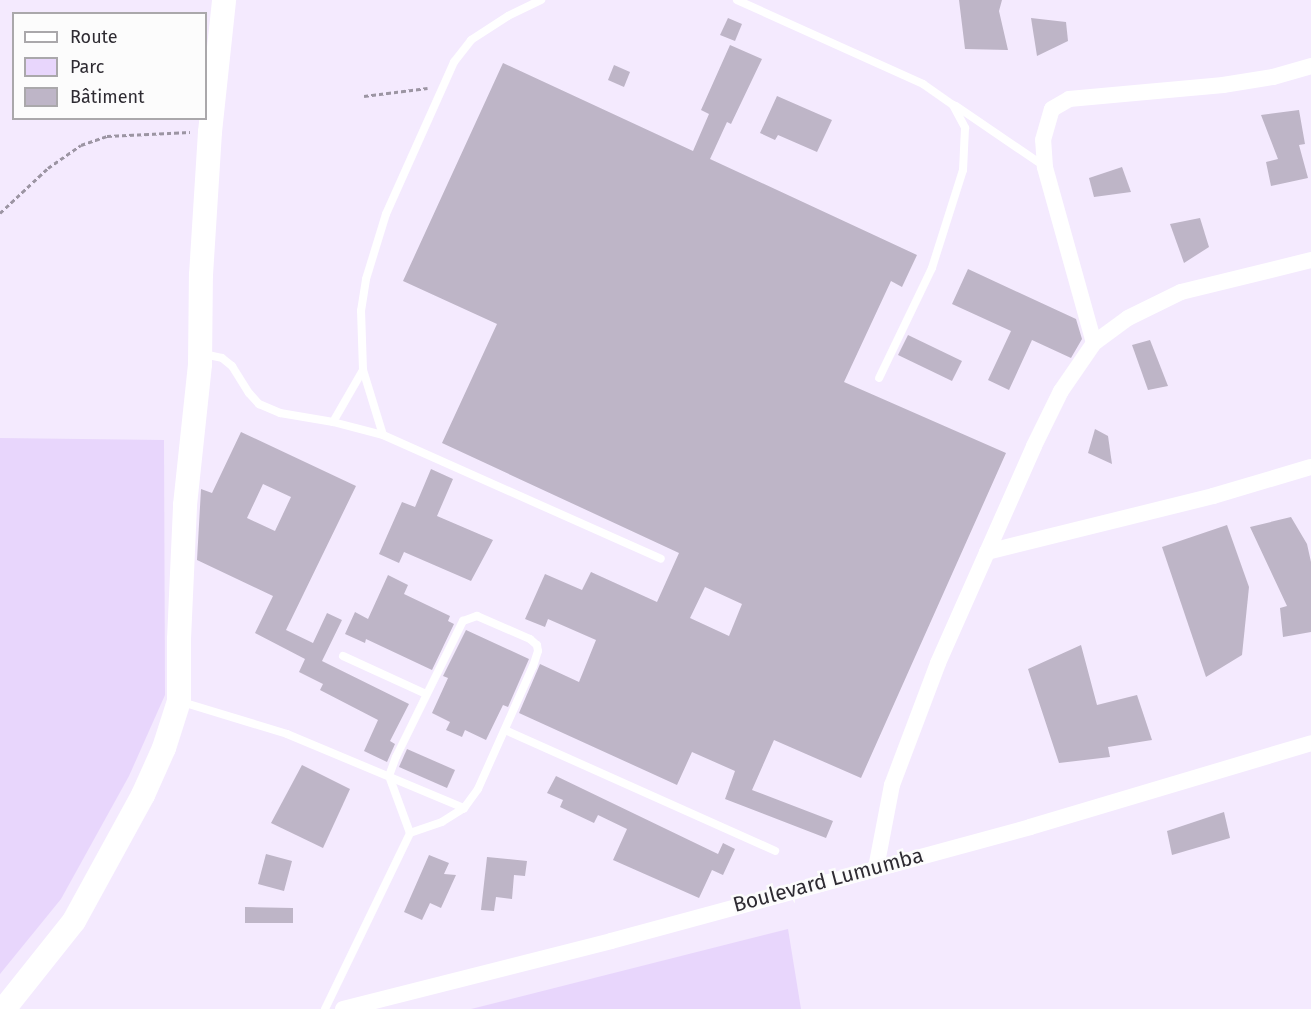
<!DOCTYPE html>
<html>
<head>
<meta charset="utf-8">
<style>
	body { margin:0 }
	#map { position:relative; width:1311px; height:1009px; overflow:hidden; background:#f4eafe; font-family:"Fira Sans",sans-serif }
	div>[style] { position:absolute }
	[style*='--x'] { left:calc(var(--x)*1px); top:calc(var(--y)*1px); width:calc(var(--w)*1px); rotate:calc(var(--a)*1deg) }
	.green>* { inset:0; background:#e8d6fc }
	.building>* { inset:0; background:#beb5c7 }
	.path>* { height:3px; margin-top:-1.5px; transform-origin:0; background:repeating-linear-gradient(90deg,#9c95a3 0 4.5px,transparent 0 7.5px) }
	.lane>* { height:8px; margin:-4px; padding:0 4px; transform-origin:4px; border-radius:4px; background:#fff }
	.street>* { height:16px; margin:-8px; padding:0 8px; transform-origin:8px; border-radius:8px; background:#fff }
	.secondary>* { height:24px; margin:-12px; padding:0 12px; transform-origin:12px; border-radius:12px; background:#fff }
	span { translate:-50% -50%; white-space:nowrap; text-align:center; line-height:1.15; -webkit-text-stroke:5px #fcfcfc; paint-order:stroke }
	.street-label { font-size:21px; color:#2e2b32 }
	.legend { position:absolute; left:12px; top:12px; width:195px; height:108px; box-sizing:border-box; background:#fcfcfc; border:2px solid #aaa8ab; margin:0; padding:8px 10px; list-style:none; font-size:18px; color:#2e2b32 }
	.legend li { display:flex; align-items:center; gap:12px; height:30px }
	.legend b { width:30px; border:2px solid #aaa8ab }
</style>
</head>
<body>
<div id="map">
	<div class="green">
		<i style="clip-path:polygon(0 438px,164px 440px,165px 695px,129px 776px,61px 899px,0 974px)"></i>
		<i style="clip-path:polygon(788px 929px,801px 1009px,471px 1009px)"></i>
	</div>
	<div class="building">
		<i style="clip-path:polygon(959px 0,1002px 0,999px 11px,1008px 50px,965px 49px)"></i>
		<i style="clip-path:polygon(728px 18px,742px 24px,735px 41px,720px 35px)"></i>
		<i style="clip-path:polygon(1031px 18px,1066px 22px,1068px 41px,1037px 56px)"></i>
		<i style="clip-path:polygon(evenodd,730px 45px,762px 59px,731px 124px,727px 122px,710px 159px,917px 255px,902px 287px,891px 281px,844px 382px,1006px 453px,861px 778px,774px 740px,752px 790px,833px 821px,826px 838px,725px 799px,735px 771px,692px 752px,677px 785px,519px 713px,540px 664px,579px 682px,596px 640px,548px 619px,545px 627px,525px 619px,545px 574px,582px 590px,591px 572px,657px 602px,679px 553px,442px 443px,497px 324px,403px 281px,503px 63px,693px 151px,709px 114px,701px 110px,730px 45px,705px 587px,742px 604px,729px 636px,690px 618px,705px 587px)"></i>
		<i style="clip-path:polygon(614px 65px,630px 72px,624px 87px,608px 80px)"></i>
		<i style="clip-path:polygon(777px 96px,832px 120px,817px 152px,778px 135px,775px 140px,760px 133px)"></i>
		<i style="clip-path:polygon(1299px 110px,1305px 144px,1299px 145px,1308px 178px,1271px 186px,1266px 162px,1278px 159px,1261px 115px)"></i>
		<i style="clip-path:polygon(1122px 167px,1131px 192px,1094px 197px,1089px 178px)"></i>
		<i style="clip-path:polygon(1200px 218px,1209px 247px,1184px 263px,1170px 224px)"></i>
		<i style="clip-path:polygon(968px 269px,1076px 319px,1082px 339px,1071px 358px,1032px 340px,1009px 390px,988px 380px,1011px 331px,952px 304px)"></i>
		<i style="clip-path:polygon(908px 335px,962px 361px,952px 381px,898px 355px)"></i>
		<i style="clip-path:polygon(1150px 340px,1168px 386px,1148px 390px,1132px 345px)"></i>
		<i style="clip-path:polygon(1095px 429px,1108px 436px,1112px 464px,1088px 453px)"></i>
		<i style="clip-path:polygon(evenodd,241px 432px,356px 486px,286px 630px,313px 643px,327px 613px,342px 620px,322px 661px,409px 704px,390px 741px,395px 744px,387px 762px,364px 751px,378px 720px,320px 690px,323px 684px,299px 672px,305px 659px,255px 633px,273px 596px,197px 560px,201px 489px,212px 493px,241px 432px,263px 484px,291px 497px,275px 531px,247px 518px,263px 484px)"></i>
		<i style="clip-path:polygon(431px 469px,453px 479px,437px 516px,493px 540px,471px 581px,404px 552px,399px 563px,379px 554px,402px 502px,415px 507px)"></i>
		<i style="clip-path:polygon(1291px 517px,1307px 544px,1311px 562px,1311px 632px,1283px 637px,1280px 608px,1287px 606px,1250px 527px)"></i>
		<i style="clip-path:polygon(1227px 525px,1249px 587px,1242px 655px,1206px 677px,1162px 547px)"></i>
		<i style="clip-path:polygon(388px 575px,408px 585px,404px 594px,450px 616px,448px 621px,454px 624px,432px 670px,366px 639px,365px 643px,345px 634px,355px 612px,368px 619px)"></i>
		<i style="clip-path:polygon(466px 630px,529px 659px,508px 707px,503px 705px,486px 740px,465px 730px,462px 737px,446px 730px,450px 722px,432px 713px,448px 678px,443px 676px)"></i>
		<i style="clip-path:polygon(1081px 645px,1097px 705px,1137px 695px,1152px 740px,1108px 747px,1110px 757px,1059px 763px,1028px 669px)"></i>
		<i style="clip-path:polygon(407px 749px,455px 770px,447px 788px,399px 767px)"></i>
		<i style="clip-path:polygon(302px 765px,350px 789px,323px 848px,271px 823px)"></i>
		<i style="clip-path:polygon(556px 776px,718px 854px,723px 843px,735px 849px,723px 875px,712px 870px,699px 898px,613px 860px,627px 829px,598px 815px,594px 823px,560px 807px,563px 800px,547px 793px)"></i>
		<i style="clip-path:polygon(1224px 812px,1230px 838px,1172px 855px,1167px 831px)"></i>
		<i style="clip-path:polygon(266px 854px,292px 861px,284px 891px,258px 884px)"></i>
		<i style="clip-path:polygon(429px 855px,449px 863px,444px 874px,456px 875px,441px 908px,430px 903px,422px 920px,404px 912px)"></i>
		<i style="clip-path:polygon(487px 857px,527px 861px,525px 876px,514px 875px,512px 899px,496px 897px,494px 911px,481px 910px)"></i>
		<i style="clip-path:polygon(245px 907px,293px 908px,293px 923px,245px 923px)"></i>
	</div>
	<div class="path">
		<i style="--x:364;--y:96;--w:64;--a:-7.1"></i>
		<i style="--x:0;--y:213;--w:66;--a:-43.2"></i>
		<i style="--x:48;--y:168;--w:40;--a:-34.9"></i>
		<i style="--x:81;--y:145;--w:28;--a:-19"></i>
		<i style="--x:107;--y:136;--w:83;--a:-2.8"></i>
	</div>
	<div class="lane">
		<i style="--x:737;--y:0;--w:204;--a:24.3"></i>
		<i style="--x:923;--y:84;--w:37;--a:35"></i>
		<i style="--x:953;--y:105;--w:26;--a:62"></i>
		<i style="--x:965;--y:128;--w:42;--a:92.7"></i>
		<i style="--x:963;--y:170;--w:103;--a:107.6"></i>
		<i style="--x:932;--y:268;--w:122;--a:115.7"></i>
		<i style="--x:956;--y:106;--w:107;--a:34.3"></i>
		<i style="--x:205;--y:359;--w:5;--a:-53"></i>
		<i style="--x:208;--y:355;--w:14;--a:12"></i>
		<i style="--x:222;--y:358;--w:13;--a:39"></i>
		<i style="--x:232;--y:366;--w:32;--a:58"></i>
		<i style="--x:249;--y:393;--w:15;--a:48"></i>
		<i style="--x:259;--y:404;--w:23;--a:23"></i>
		<i style="--x:280;--y:413;--w:54;--a:9.6"></i>
		<i style="--x:333;--y:422;--w:52;--a:14.6"></i>
		<i style="--x:383;--y:435;--w:304;--a:24"></i>
		<i style="--x:333;--y:422;--w:60;--a:-60"></i>
		<i style="--x:383;--y:435;--w:68;--a:-107.1"></i>
		<i style="--x:363;--y:370;--w:59;--a:-91.9"></i>
		<i style="--x:361;--y:311;--w:32;--a:-81"></i>
		<i style="--x:366;--y:279;--w:68;--a:-72.9"></i>
		<i style="--x:386;--y:214;--w:167;--a:-65.9"></i>
		<i style="--x:454;--y:62;--w:28;--a:-52"></i>
		<i style="--x:471;--y:40;--w:44;--a:-33"></i>
		<i style="--x:508;--y:16;--w:37;--a:-26"></i>
		<i style="--x:343;--y:656;--w:91;--a:24.6"></i>
		<i style="--x:182;--y:702;--w:110;--a:16.9"></i>
		<i style="--x:287;--y:734;--w:192;--a:22.7"></i>
		<i style="--x:505;--y:730;--w:296;--a:24.1"></i>
		<i style="--x:325;--y:1009;--w:195;--a:-64.2"></i>
		<i style="--x:410;--y:833;--w:61;--a:-110.2"></i>
		<i style="--x:389;--y:776;--w:20;--a:-70"></i>
		<i style="--x:396;--y:757;--w:152;--a:-63.8"></i>
		<i style="--x:463;--y:621;--w:15;--a:-20"></i>
		<i style="--x:477;--y:616;--w:58;--a:23.5"></i>
		<i style="--x:530;--y:639;--w:9;--a:41"></i>
		<i style="--x:537;--y:645;--w:6;--a:81"></i>
		<i style="--x:538;--y:651;--w:16;--a:108"></i>
		<i style="--x:533;--y:666;--w:135;--a:114.1"></i>
		<i style="--x:478;--y:789;--w:24;--a:126"></i>
		<i style="--x:464;--y:808;--w:26;--a:148"></i>
		<i style="--x:442;--y:822;--w:34;--a:161"></i>
	</div>
	<div class="street">
		<i style="--x:1094;--y:343;--w:183;--a:-105.6"></i>
		<i style="--x:1045;--y:167;--w:27;--a:-94"></i>
		<i style="--x:1043;--y:140;--w:32;--a:-74"></i>
		<i style="--x:1052;--y:109;--w:20;--a:-30"></i>
		<i style="--x:1069;--y:99;--w:155;--a:-5.2"></i>
		<i style="--x:1223;--y:85;--w:51;--a:-9.1"></i>
		<i style="--x:1273;--y:77;--w:40;--a:-16"></i>
		<i style="--x:987;--y:552;--w:233;--a:-13.9"></i>
		<i style="--x:1213;--y:496;--w:102;--a:-16.5"></i>
		<i style="--x:876;--y:868;--w:85;--a:-79.1"></i>
		<i style="--x:892;--y:785;--w:130;--a:-69.3"></i>
		<i style="--x:938;--y:663;--w:237;--a:-66.1"></i>
		<i style="--x:1034;--y:446;--w:61;--a:-63.9"></i>
		<i style="--x:1061;--y:391;--w:58;--a:-55.5"></i>
		<i style="--x:1094;--y:343;--w:42;--a:-36.3"></i>
		<i style="--x:1128;--y:318;--w:59;--a:-26.1"></i>
		<i style="--x:1181;--y:292;--w:134;--a:-13.8"></i>
		<i style="--x:343;--y:1009;--w:276;--a:-14.2"></i>
		<i style="--x:611;--y:941;--w:434;--a:-15.2"></i>
		<i style="--x:1030;--y:827;--w:293;--a:-16.6"></i>
	</div>
	<div class="secondary">
		<i style="--x:4;--y:1009;--w:112;--a:-51.5"></i>
		<i style="--x:74;--y:921;--w:144;--a:-61.3"></i>
		<i style="--x:143;--y:795;--w:51;--a:-65.9"></i>
		<i style="--x:164;--y:748;--w:49;--a:-72.3"></i>
		<i style="--x:179;--y:701;--w:62;--a:-90"></i>
		<i style="--x:179;--y:639;--w:134;--a:-87.4"></i>
		<i style="--x:185;--y:505;--w:142;--a:-83.9"></i>
		<i style="--x:200;--y:364;--w:89;--a:-89.4"></i>
		<i style="--x:201;--y:275;--w:143;--a:-86.4"></i>
		<i style="--x:210;--y:132;--w:133;--a:-83.9"></i>
	</div>
	<div class="street-label">
		<span style="left:828px;top:880px;rotate:-15deg">Boulevard Lumumba</span>
	</div>
	<ul class="legend">
	<li><b style="height:8px;background:#fff"></b>Route</li>
	<li><b style="height:16px;background:#e8d6fc"></b>Parc</li>
	<li><b style="height:16px;background:#beb5c7"></b>Bâtiment</li>
	</ul>
</div>
</body>
</html>
